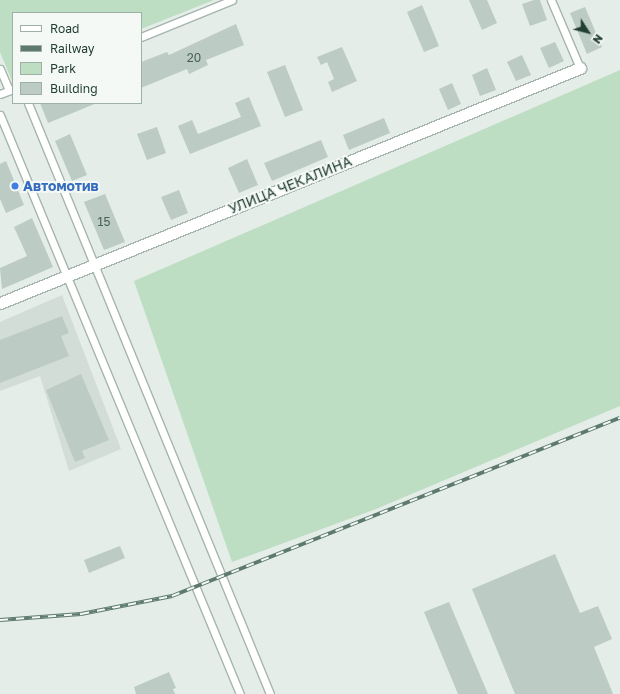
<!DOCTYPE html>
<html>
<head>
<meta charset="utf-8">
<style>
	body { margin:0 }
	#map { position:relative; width:620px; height:694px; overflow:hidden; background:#e4ede8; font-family:"Golos Text",sans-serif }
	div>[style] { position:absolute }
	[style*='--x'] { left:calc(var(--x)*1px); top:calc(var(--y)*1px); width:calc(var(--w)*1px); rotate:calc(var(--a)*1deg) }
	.built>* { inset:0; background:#d2ddd7 }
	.green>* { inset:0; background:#bddec2 }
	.building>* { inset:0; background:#bccbc3 }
	.roads { filter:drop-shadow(1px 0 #a6b5ae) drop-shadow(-1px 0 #a6b5ae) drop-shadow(0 1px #a6b5ae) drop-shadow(0 -1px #a6b5ae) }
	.minor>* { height:7px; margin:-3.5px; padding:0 3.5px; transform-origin:3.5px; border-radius:3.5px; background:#fff }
	.secondary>* { height:11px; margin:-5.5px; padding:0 5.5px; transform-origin:5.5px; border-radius:5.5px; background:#fff }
	.rail>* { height:4px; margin-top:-2px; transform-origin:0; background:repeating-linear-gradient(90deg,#f4f9f6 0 8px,#5e7a6f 0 16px); box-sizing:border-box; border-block:1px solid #5e7a6f }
	.dots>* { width:11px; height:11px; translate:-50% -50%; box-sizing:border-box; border:2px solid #f4f9f6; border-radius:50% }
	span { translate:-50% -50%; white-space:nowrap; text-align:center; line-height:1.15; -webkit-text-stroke:4px #f4f9f6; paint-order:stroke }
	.number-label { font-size:12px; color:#496258 }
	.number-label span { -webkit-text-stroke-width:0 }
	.street-label { font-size:14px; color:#233f34 }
	.shop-label { font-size:14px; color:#366cbe; font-weight:700 }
	.left { translate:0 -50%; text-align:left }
	.legend { position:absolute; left:12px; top:12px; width:130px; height:92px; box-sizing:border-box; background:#f4f9f6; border:1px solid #a0afa8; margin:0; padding:5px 7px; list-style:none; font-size:12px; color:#233f34 }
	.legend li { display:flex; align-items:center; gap:8px; height:20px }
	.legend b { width:20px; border:1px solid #a0afa8 }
	.north { position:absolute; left:568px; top:12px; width:40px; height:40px; -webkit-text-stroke:3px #f4f9f6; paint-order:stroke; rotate:126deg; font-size:11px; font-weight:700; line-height:16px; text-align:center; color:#233f34 }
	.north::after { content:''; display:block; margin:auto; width:14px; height:18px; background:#233f34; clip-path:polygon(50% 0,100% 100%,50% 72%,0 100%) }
</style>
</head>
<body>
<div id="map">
	<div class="built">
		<i style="clip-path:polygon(62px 295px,121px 449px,69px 471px,40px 376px,0 391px,0 322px)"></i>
	</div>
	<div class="green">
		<i style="clip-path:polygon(0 0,214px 0,141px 29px,141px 13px,13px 13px,12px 81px,0 52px)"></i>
		<i style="clip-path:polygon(620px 70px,620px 406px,376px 509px,232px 562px,134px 281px)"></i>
	</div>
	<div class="building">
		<i style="clip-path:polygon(469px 0,487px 0,497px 23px,482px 30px)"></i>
		<i style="clip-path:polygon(534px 0,540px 0,547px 20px,530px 26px,522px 4px)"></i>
		<i style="clip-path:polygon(422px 5px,439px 46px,424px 52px,407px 12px)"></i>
		<i style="clip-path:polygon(585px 7px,602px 47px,587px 54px,570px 13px)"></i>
		<i style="clip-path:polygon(236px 24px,244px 45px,206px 60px,208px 65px,189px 74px,187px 69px,141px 88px,141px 62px,167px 52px,169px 55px)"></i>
		<i style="clip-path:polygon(555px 42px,564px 61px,549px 68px,540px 48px)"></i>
		<i style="clip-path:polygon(342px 47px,357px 81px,332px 92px,328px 82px,334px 79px,327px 62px,321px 65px,317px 57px)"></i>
		<i style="clip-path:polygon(522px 55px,531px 75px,516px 81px,507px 62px)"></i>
		<i style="clip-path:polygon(285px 65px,303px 110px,285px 117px,267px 72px)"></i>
		<i style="clip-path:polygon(487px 68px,496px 90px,480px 96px,472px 75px)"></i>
		<i style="clip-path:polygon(452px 83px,461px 104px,448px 110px,439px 89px)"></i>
		<i style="clip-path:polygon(249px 97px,261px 126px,190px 154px,178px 126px,192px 120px,198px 134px,241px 117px,235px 103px)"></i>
		<i style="clip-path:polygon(40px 103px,97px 103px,48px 123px)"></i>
		<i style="clip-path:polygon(384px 118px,390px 133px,349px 150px,343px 135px)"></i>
		<i style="clip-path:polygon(157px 127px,166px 153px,147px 160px,137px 134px)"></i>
		<i style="clip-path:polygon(70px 134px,87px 175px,72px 181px,55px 141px)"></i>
		<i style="clip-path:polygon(321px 140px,328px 157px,272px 181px,264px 163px)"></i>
		<i style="clip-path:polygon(247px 159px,258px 185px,239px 193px,228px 168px)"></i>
		<i style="clip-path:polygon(6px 161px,24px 205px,6px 213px,0 199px,0 164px)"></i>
		<i style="clip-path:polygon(179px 190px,188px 213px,171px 220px,161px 197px)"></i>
		<i style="clip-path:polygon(105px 194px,125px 242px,104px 250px,84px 202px)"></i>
		<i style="clip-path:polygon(32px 218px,53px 267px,2px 289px,0 268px,27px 256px,14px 227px)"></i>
		<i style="clip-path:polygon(62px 316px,69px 333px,61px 336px,69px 356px,0 383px,0 340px)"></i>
		<i style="clip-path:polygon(81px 374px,109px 440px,82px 451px,85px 458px,75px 462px,46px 390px)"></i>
		<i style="clip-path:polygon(120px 546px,125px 558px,89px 573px,84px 560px)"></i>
		<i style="clip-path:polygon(555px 554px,580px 613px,598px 606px,612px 639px,594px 647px,613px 694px,515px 694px,472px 589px)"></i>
		<i style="clip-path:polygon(449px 602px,488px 694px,458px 694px,424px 612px)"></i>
		<i style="clip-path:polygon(169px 672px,176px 688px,173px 689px,175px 694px,136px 694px,134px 687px)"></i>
	</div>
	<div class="roads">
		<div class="minor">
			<i style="--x:551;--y:0;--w:74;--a:66.9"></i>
			<i style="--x:141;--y:37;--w:98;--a:-22.1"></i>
			<i style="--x:0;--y:69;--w:23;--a:67"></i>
			<i style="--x:0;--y:94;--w:14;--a:-21"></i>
			<i style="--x:28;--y:103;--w:639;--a:67.73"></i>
			<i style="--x:0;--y:115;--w:627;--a:67.49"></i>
		</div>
		<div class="secondary">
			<i style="--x:0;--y:303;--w:626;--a:-22.06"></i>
		</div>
	</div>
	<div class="rail">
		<i style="--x:0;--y:620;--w:81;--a:-4.2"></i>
		<i style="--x:81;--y:614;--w:93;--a:-11.2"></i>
		<i style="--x:172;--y:596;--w:482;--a:-21.7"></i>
	</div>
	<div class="dots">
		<i style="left:15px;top:186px;background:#3f7fe0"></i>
	</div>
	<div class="number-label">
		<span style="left:194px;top:58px">20</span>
		<span style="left:104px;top:222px">15</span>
	</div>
	<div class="street-label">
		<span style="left:290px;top:185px;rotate:-22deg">УЛИЦА ЧЕКАЛИНА</span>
	</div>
	<div class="shop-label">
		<span class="left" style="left:23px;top:186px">Автомотив</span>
	</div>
	<ul class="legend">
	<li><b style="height:5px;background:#fff"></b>Road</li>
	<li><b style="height:5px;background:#5e7a6f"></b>Railway</li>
	<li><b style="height:11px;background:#bddec2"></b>Park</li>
	<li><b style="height:11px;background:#bccbc3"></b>Building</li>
	</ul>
	<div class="north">N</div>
</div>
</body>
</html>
